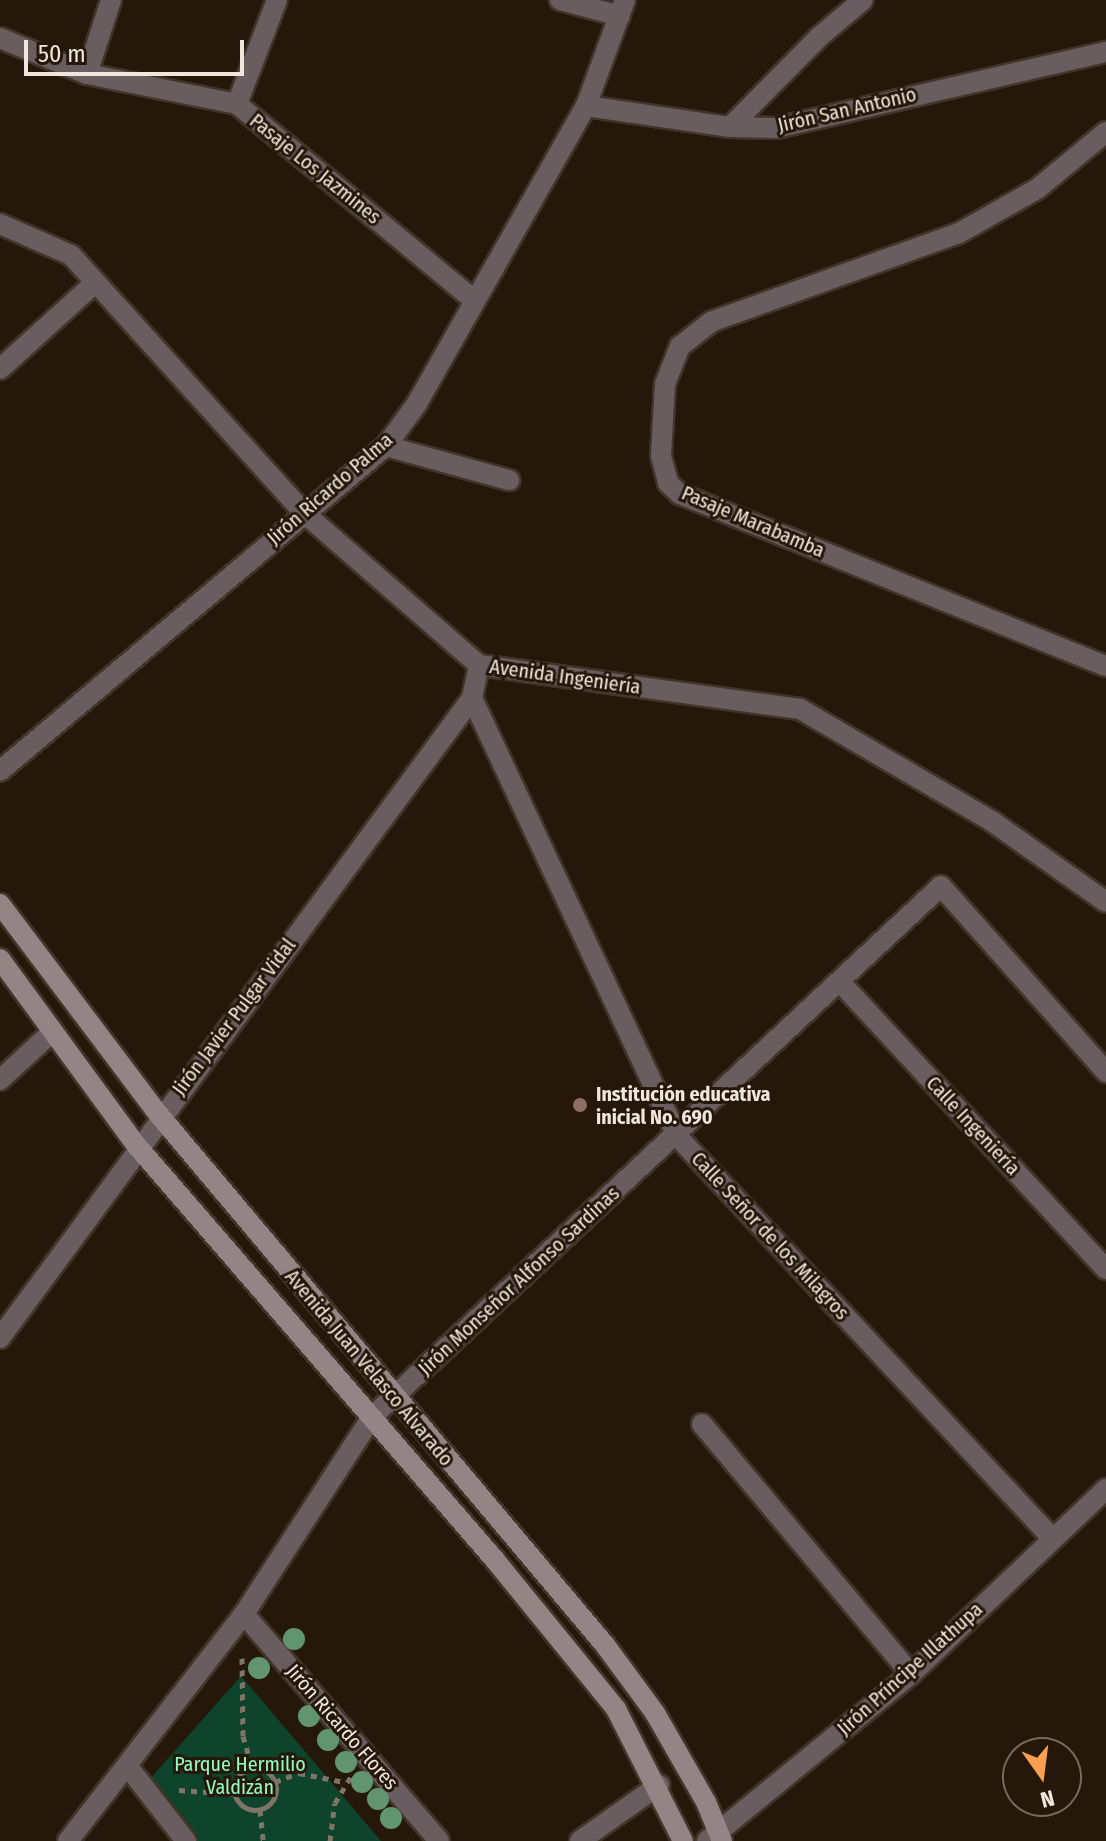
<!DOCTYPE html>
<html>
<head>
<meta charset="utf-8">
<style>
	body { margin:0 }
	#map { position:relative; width:1106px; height:1841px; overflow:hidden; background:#25180a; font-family:"Fira Sans Condensed",sans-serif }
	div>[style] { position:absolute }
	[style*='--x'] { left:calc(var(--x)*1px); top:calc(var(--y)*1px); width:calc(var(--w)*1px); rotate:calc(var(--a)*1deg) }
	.green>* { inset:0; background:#0f442c }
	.path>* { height:5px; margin-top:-2.5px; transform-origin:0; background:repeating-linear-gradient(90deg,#7f7468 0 6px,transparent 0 12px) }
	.path>.ring { margin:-2.5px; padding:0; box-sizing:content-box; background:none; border:5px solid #7f7468; border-radius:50% }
	.roads { filter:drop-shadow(2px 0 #413528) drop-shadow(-2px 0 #413528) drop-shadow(0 2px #413528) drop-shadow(0 -2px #413528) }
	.street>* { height:20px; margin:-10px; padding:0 10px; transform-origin:10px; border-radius:10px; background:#695d5f }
	.secondary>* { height:20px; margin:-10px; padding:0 10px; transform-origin:10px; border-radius:10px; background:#958486 }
	.trees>* { width:22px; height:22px; margin:-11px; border-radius:50%; background:#619570 }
	.dots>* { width:22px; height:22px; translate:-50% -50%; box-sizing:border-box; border:4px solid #25180a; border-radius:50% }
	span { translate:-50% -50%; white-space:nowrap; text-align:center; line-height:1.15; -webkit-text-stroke:6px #25180a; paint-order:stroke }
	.street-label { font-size:20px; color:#f0e6dd }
	.poi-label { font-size:20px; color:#f0e6dd; font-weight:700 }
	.left { translate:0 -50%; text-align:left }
	.park-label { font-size:20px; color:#92fcc3 }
	.north { position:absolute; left:1002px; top:1737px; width:80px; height:80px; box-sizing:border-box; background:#25180a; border:2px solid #766a5e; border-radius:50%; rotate:166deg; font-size:22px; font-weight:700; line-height:32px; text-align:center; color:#f0e6dd }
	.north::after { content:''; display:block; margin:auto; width:28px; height:36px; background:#fa9f4f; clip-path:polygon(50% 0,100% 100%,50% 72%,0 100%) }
	.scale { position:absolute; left:24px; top:40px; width:220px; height:36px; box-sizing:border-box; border:4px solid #f0e6dd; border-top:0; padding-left:10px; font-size:24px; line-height:28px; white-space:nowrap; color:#f0e6dd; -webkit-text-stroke:6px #25180a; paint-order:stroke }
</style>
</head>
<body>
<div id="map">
	<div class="green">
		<i style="clip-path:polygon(241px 1676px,381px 1841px,198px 1841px,150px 1779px)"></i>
	</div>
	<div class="path">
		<i style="--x:242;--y:1658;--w:78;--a:89.3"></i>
		<i style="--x:243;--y:1736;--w:33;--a:74"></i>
		<i class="ring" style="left:234px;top:1768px;width:37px;height:37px"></i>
		<i style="--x:275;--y:1782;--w:26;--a:-21"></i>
		<i style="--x:299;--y:1773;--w:46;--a:11.3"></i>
		<i style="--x:179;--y:1790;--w:55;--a:4.2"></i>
		<i style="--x:260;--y:1810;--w:31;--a:84"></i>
		<i style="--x:330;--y:1841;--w:38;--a:-83"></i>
		<i style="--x:335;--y:1803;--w:31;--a:-59"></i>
	</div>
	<div class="roads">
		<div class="street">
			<i style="--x:560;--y:0;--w:62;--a:14.9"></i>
			<i style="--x:0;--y:38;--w:94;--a:22.5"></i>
			<i style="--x:87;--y:74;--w:153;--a:11.3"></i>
			<i style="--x:237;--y:104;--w:306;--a:39.6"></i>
			<i style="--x:87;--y:74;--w:78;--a:-72"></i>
			<i style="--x:237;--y:104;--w:111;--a:-69"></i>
			<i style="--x:586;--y:106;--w:146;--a:8.3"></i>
			<i style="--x:730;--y:127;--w:46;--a:1.2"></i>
			<i style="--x:776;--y:128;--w:339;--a:-13"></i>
			<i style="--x:730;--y:127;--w:127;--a:-45.3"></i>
			<i style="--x:819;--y:37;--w:57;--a:-40.1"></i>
			<i style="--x:1106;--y:132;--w:89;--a:140.4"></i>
			<i style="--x:1037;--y:189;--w:90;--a:150.6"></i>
			<i style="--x:959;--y:233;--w:263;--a:160.3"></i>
			<i style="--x:711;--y:322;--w:39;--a:142"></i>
			<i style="--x:680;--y:346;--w:41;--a:111.5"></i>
			<i style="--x:665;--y:384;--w:72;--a:93.2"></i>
			<i style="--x:661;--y:456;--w:28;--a:75"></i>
			<i style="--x:668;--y:483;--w:16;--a:43"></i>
			<i style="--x:680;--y:494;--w:459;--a:22"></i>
			<i style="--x:0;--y:224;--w:77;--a:23.6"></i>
			<i style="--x:71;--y:255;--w:346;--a:47.9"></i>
			<i style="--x:303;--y:512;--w:233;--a:41"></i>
			<i style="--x:479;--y:665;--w:324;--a:7.8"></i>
			<i style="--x:800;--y:709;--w:224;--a:30.3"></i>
			<i style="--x:993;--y:822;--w:138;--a:35.3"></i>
			<i style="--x:0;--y:369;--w:128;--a:-42.2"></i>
			<i style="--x:386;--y:446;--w:128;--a:15.5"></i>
			<i style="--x:479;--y:665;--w:34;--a:102"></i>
			<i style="--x:472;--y:698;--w:484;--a:64.9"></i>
			<i style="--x:677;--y:1136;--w:550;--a:46.99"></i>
			<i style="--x:0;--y:771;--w:505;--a:-40.1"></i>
			<i style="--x:386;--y:446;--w:51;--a:-53.8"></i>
			<i style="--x:416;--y:405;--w:344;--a:-60.4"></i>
			<i style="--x:586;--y:106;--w:113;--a:-69.8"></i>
			<i style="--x:841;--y:983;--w:390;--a:47.2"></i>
			<i style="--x:0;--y:1080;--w:71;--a:-42.7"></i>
			<i style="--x:0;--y:1338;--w:795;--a:-53.59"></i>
			<i style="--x:702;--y:1424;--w:326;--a:50.1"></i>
			<i style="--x:244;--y:1614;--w:299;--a:49.3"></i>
			<i style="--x:129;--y:1768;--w:93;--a:52"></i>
			<i style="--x:68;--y:1841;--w:287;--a:-52.2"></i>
			<i style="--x:244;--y:1614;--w:235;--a:-57"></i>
			<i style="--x:372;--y:1417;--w:778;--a:-43.02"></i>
			<i style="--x:941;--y:886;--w:249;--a:48.4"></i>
			<i style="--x:580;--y:1841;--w:97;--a:-35.3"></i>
			<i style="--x:707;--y:1841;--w:264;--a:-39.3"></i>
			<i style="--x:911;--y:1674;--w:269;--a:-43.5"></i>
		</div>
		<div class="secondary">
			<i style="--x:0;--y:904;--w:266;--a:53"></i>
			<i style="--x:160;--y:1116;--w:691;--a:49.93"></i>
			<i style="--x:605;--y:1645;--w:84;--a:53.7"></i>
			<i style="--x:655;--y:1713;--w:103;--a:60.2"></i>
			<i style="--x:706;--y:1802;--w:42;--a:67.7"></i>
			<i style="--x:0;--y:959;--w:232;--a:53.8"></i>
			<i style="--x:137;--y:1146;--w:547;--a:49.15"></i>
			<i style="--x:495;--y:1560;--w:192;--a:50.9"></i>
			<i style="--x:616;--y:1709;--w:148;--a:63.1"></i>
		</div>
	</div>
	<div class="trees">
		<i style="left:294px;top:1639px"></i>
		<i style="left:259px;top:1668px"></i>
		<i style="left:309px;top:1716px"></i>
		<i style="left:328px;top:1740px"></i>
		<i style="left:346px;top:1762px"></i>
		<i style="left:362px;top:1782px"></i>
		<i style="left:378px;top:1799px"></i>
		<i style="left:391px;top:1818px"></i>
	</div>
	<div class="dots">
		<i style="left:580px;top:1105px;background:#8d6e63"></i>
	</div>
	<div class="street-label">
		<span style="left:847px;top:110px;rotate:-13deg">Jirón San Antonio</span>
		<span style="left:315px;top:169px;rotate:39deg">Pasaje Los Jazmines</span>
		<span style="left:330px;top:489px;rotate:-41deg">Jirón Ricardo Palma</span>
		<span style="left:753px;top:522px;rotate:23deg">Pasaje Marabamba</span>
		<span style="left:565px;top:677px;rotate:8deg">Avenida Ingeniería</span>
		<span style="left:234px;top:1017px;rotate:-53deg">Jirón Javier Pulgar Vidal</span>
		<span style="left:973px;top:1126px;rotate:47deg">Calle Ingeniería</span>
		<span style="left:770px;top:1236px;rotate:47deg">Calle Señor de los Milagros</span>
		<span style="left:519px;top:1281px;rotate:-43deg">Jirón Monseñor Alfonso Sardinas</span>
		<span style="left:369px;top:1368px;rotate:50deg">Avenida Juan Velasco Alvarado</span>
		<span style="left:910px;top:1669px;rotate:-42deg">Jirón Príncipe Illathupa</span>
		<span style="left:342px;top:1727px;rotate:49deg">Jirón Ricardo Flores</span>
	</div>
	<div class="poi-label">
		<span class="left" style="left:596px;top:1106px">Institución educativa<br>inicial No. 690</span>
	</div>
	<div class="park-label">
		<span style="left:240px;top:1776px">Parque Hermilio<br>Valdizán</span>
	</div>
	<div class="north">N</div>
	<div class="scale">50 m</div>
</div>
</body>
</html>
